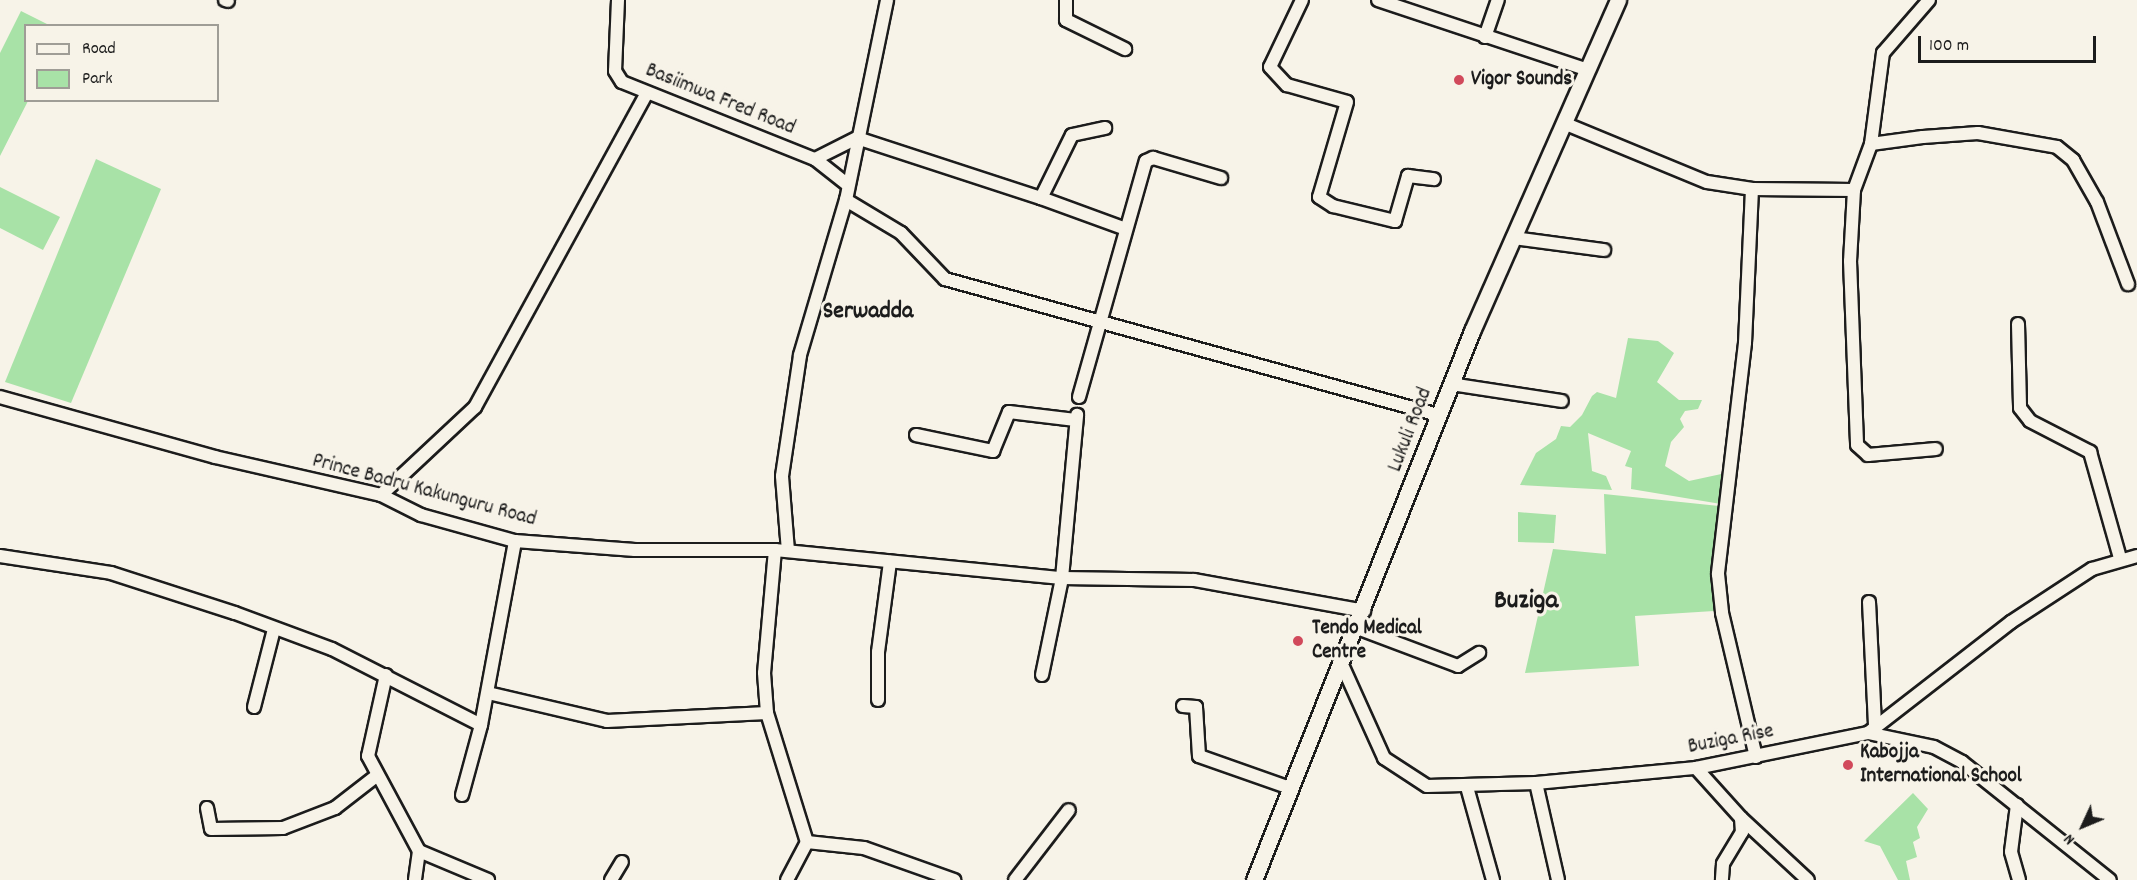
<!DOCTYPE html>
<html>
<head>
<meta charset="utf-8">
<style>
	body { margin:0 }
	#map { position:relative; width:2137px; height:880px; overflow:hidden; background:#f7f3e8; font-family:Dekko,sans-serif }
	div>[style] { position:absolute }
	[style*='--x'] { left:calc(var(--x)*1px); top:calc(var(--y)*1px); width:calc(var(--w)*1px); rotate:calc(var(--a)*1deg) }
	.green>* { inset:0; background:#a8e2a7 }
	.roads { filter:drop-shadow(2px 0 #1c1c1c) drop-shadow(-2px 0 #1c1c1c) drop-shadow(0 2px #1c1c1c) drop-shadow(0 -2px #1c1c1c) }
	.minor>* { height:12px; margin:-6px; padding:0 6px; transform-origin:6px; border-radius:6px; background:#f7f3e8 }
	.tertiary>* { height:15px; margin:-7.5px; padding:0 7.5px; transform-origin:7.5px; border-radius:7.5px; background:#f7f3e8 }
	.dots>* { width:16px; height:16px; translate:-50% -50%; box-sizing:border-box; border:3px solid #f7f3e8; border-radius:50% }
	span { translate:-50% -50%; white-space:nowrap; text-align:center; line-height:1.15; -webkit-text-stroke:6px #f7f3e8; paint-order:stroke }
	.poi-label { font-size:21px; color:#1c1c1c; font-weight:700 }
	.left { translate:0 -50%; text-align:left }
	.street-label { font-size:21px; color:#1c1c1c }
	.quarter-label { font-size:24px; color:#1c1c1c; font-weight:700 }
	.district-label { font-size:27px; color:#1c1c1c; font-weight:700 }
	.legend { position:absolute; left:24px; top:24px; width:195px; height:78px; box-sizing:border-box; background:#f7f3e8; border:2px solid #9f9d96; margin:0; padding:8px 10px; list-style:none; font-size:18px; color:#1c1c1c }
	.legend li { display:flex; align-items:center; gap:12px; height:30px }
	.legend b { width:30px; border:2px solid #9f9d96 }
	.north { position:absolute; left:2053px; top:796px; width:60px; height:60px; -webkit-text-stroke:4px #f7f3e8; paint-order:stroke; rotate:226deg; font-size:16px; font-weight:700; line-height:24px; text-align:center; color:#1c1c1c }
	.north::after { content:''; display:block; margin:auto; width:21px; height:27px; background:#1c1c1c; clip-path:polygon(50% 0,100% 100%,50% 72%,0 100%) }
	.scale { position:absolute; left:1918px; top:36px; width:178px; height:27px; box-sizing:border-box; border:3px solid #1c1c1c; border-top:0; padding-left:8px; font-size:18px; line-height:21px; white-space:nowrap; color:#1c1c1c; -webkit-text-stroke:4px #f7f3e8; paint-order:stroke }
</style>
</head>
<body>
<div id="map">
	<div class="green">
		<i style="clip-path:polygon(21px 11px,49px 25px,26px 26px,28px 101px,0 156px,0 53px)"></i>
		<i style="clip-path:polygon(96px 159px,161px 189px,71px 403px,5px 382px)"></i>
		<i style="clip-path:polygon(0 187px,60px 217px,43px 250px,0 228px)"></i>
		<i style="clip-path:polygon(1628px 338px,1658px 341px,1674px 353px,1657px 382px,1679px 400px,1702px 400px,1698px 409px,1685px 411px,1680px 419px,1684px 427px,1671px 442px,1665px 466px,1689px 481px,1726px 473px,1721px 504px,1631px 489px,1632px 468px,1625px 466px,1631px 451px,1588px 433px,1592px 471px,1606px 476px,1612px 490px,1520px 485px,1536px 453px,1556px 439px,1561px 426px,1570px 427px,1582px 415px,1592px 396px,1597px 392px,1616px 398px)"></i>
		<i style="clip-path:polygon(1604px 494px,1719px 506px,1711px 573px,1714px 611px,1635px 616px,1639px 666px,1525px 673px,1553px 549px,1606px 554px)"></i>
		<i style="clip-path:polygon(1518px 512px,1556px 515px,1554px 543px,1518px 542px)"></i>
		<i style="clip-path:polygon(1913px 793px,1928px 809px,1917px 827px,1920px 838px,1913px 842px,1917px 857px,1906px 861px,1910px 880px,1898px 880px,1880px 846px,1864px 841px)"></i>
	</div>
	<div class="roads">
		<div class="minor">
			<i style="--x:225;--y:0;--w:3;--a:18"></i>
			<i style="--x:618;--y:0;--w:71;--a:92.4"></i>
			<i style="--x:615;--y:71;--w:13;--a:58"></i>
			<i style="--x:622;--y:82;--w:208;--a:21.8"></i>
			<i style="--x:815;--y:159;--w:42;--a:38.2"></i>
			<i style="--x:1066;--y:0;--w:20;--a:90"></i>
			<i style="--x:1066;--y:20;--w:66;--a:26.2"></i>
			<i style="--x:1302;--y:0;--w:74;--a:115.5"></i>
			<i style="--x:1270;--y:67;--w:25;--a:47"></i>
			<i style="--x:1287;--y:85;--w:62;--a:15.8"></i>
			<i style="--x:1347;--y:102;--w:99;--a:106.4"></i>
			<i style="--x:1319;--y:197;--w:17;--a:33"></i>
			<i style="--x:1333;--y:206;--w:64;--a:13.6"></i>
			<i style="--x:1395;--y:221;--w:47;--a:-73.9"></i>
			<i style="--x:1408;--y:176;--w:26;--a:7"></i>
			<i style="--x:1378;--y:0;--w:222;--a:18.4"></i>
			<i style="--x:1485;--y:37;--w:39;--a:-71"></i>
			<i style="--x:1566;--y:124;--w:152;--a:22.4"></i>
			<i style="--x:1707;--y:182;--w:46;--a:8.8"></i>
			<i style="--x:1752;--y:189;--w:154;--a:92.6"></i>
			<i style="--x:1745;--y:343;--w:233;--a:96.7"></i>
			<i style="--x:1718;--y:574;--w:39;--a:84"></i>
			<i style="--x:1722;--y:613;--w:148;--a:76.7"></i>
			<i style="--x:1871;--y:144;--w:92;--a:-82.5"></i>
			<i style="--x:1883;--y:53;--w:70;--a:-49"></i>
			<i style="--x:815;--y:159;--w:47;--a:-26.6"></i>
			<i style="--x:857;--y:138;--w:194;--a:18.1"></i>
			<i style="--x:1041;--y:198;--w:70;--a:-63.8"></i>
			<i style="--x:1072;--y:135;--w:34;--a:-12"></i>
			<i style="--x:1752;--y:189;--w:102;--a:0.6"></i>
			<i style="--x:1854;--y:190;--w:49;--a:-69.7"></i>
			<i style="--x:1871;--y:144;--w:52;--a:-7.7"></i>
			<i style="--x:1923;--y:137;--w:55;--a:-4.2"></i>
			<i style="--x:1978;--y:133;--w:80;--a:10"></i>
			<i style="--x:2057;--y:147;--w:21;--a:39"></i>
			<i style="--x:2073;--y:160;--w:48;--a:60.3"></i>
			<i style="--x:2097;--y:202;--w:88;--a:69.3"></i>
			<i style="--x:1854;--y:190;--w:71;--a:93.2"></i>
			<i style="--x:1850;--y:261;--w:184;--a:87.8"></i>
			<i style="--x:1857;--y:445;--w:15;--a:42"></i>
			<i style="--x:1868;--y:455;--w:68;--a:-5"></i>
			<i style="--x:1041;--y:198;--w:90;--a:20"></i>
			<i style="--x:846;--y:200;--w:64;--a:31"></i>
			<i style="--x:901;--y:233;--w:64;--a:46.3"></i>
			<i style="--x:945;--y:279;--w:511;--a:15.42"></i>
			<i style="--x:1514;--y:238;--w:91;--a:7.6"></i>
			<i style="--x:2018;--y:324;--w:84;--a:88.6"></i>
			<i style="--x:2020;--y:408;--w:16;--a:52"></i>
			<i style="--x:2030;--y:421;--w:68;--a:27.3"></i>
			<i style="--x:2090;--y:452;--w:110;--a:74.2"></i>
			<i style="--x:1451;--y:384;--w:112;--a:8.7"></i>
			<i style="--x:0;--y:397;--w:223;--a:15.6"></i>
			<i style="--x:215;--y:457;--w:170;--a:12.9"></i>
			<i style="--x:381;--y:495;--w:45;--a:26.6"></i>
			<i style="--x:421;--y:515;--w:98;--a:15.5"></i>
			<i style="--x:515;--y:541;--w:120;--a:4.3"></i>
			<i style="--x:635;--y:550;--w:140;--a:0"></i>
			<i style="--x:775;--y:550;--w:288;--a:5.6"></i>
			<i style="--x:1062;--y:578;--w:132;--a:0.9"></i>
			<i style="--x:1194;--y:580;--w:173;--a:10.3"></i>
			<i style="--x:1079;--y:397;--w:245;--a:-74.2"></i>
			<i style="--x:1146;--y:161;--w:8;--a:-23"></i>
			<i style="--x:1153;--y:158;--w:71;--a:16.4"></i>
			<i style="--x:916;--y:435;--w:79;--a:11.7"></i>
			<i style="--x:993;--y:451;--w:42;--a:-67.7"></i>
			<i style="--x:1009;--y:412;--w:67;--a:6.8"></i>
			<i style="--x:381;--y:495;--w:129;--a:-43.1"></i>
			<i style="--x:475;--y:407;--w:356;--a:-61.3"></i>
			<i style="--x:775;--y:550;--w:123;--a:95.1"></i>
			<i style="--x:764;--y:673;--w:40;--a:85.7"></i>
			<i style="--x:767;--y:713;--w:135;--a:72.8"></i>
			<i style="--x:788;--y:551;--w:75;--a:-94.6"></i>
			<i style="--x:782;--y:476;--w:122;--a:-81.5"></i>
			<i style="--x:800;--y:355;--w:162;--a:-73.5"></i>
			<i style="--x:846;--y:200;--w:204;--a:-78.4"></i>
			<i style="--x:0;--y:556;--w:112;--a:8.7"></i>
			<i style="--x:111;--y:573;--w:130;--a:17.9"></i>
			<i style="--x:235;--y:613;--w:103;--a:20.4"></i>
			<i style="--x:332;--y:649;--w:167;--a:27"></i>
			<i style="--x:1869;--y:602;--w:124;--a:87.2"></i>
			<i style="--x:1357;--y:628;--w:108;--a:20.6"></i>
			<i style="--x:1458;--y:666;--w:25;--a:-32"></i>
			<i style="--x:1343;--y:667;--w:100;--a:65.7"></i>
			<i style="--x:1384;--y:758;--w:51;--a:33.1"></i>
			<i style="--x:1427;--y:786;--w:109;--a:-1.6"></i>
			<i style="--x:1536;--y:783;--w:161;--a:-5.4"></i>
			<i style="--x:1696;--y:768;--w:176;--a:-11.5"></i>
			<i style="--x:1868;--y:733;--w:181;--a:-37.8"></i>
			<i style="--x:2011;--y:622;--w:97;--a:-33.2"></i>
			<i style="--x:2092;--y:569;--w:47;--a:-16.1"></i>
			<i style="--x:386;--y:675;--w:83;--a:102.5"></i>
			<i style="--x:368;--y:756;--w:108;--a:61.8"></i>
			<i style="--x:419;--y:851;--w:29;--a:98"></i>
			<i style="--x:1042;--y:675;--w:99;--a:-78.3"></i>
			<i style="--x:1062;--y:578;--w:164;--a:-84.7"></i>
			<i style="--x:488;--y:693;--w:122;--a:13.2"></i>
			<i style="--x:607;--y:721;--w:160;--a:-2.9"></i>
			<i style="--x:878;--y:700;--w:48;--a:-90"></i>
			<i style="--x:878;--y:652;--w:91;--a:-82.4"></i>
			<i style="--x:1183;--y:706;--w:13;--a:4"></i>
			<i style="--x:1196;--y:707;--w:49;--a:86.5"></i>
			<i style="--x:1199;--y:756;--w:96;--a:19.4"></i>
			<i style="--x:254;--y:707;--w:81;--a:-75.6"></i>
			<i style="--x:1868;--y:733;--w:67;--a:12"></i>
			<i style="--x:1934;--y:747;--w:32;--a:28"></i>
			<i style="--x:1962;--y:762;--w:189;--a:38.6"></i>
			<i style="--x:1696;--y:768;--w:67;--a:48"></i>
			<i style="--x:1741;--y:818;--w:14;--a:86"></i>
			<i style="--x:1742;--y:832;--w:37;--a:121"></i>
			<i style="--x:1723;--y:864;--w:16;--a:94"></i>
			<i style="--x:1536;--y:783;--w:99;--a:77.2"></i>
			<i style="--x:1467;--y:787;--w:97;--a:74.4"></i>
			<i style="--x:462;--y:795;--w:73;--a:-74.8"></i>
			<i style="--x:481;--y:725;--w:187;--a:-79.5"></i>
			<i style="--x:2017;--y:805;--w:47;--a:97.3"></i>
			<i style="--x:2011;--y:852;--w:29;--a:74"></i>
			<i style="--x:207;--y:808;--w:21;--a:79"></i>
			<i style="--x:211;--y:829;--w:72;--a:-0.8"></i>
			<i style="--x:283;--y:828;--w:56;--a:-21"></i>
			<i style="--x:335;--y:808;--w:51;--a:-37.8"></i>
			<i style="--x:1741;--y:818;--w:91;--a:42.8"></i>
			<i style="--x:419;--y:851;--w:75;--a:22.8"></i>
			<i style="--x:611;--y:880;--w:21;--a:-59"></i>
			<i style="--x:787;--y:880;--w:43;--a:-62.2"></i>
			<i style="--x:807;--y:842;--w:57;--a:6"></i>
			<i style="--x:864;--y:848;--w:96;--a:19.6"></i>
			<i style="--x:1015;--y:880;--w:88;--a:-52.4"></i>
		</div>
		<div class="tertiary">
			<i style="--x:1254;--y:880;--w:591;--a:-68.34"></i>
			<i style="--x:1472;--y:331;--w:362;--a:-66.2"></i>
		</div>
	</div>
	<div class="dots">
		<i style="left:1459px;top:80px;background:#d1495b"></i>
		<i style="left:1298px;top:641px;background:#d1495b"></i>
		<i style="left:1848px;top:765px;background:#d1495b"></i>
	</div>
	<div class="poi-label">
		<span class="left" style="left:1471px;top:80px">Vigor Sounds</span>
		<span class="left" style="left:1312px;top:641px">Tendo Medical<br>Centre</span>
		<span class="left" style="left:1860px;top:765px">Kabojja<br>International School</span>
	</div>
	<div class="street-label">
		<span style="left:720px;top:100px;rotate:22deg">Basiimwa Fred Road</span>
		<span style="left:1411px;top:430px;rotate:-69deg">Lukuli Road</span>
		<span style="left:424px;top:491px;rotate:15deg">Prince Badru Kakunguru Road</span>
		<span style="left:1731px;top:740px;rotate:-11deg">Buziga Rise</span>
	</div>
	<div class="quarter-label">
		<span style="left:868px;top:313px">Serwadda</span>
	</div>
	<div class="district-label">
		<span style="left:1526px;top:602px">Buziga</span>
	</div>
	<ul class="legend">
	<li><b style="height:8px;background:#f7f3e8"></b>Road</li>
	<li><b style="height:16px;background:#a8e2a7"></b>Park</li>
	</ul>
	<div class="north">N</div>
	<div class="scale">100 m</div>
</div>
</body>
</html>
